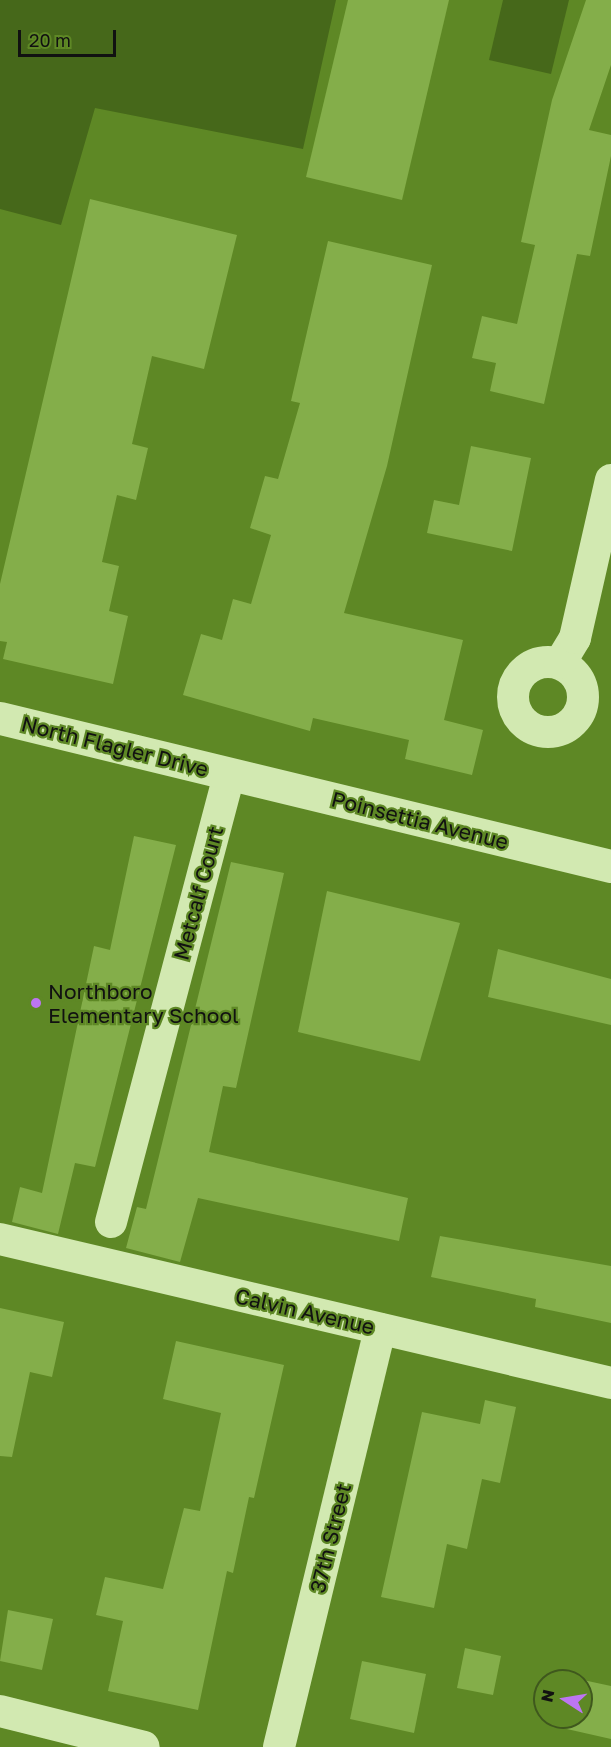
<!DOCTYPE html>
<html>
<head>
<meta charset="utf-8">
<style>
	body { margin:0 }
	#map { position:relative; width:611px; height:1747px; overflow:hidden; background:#5e8825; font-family:"Golos Text",sans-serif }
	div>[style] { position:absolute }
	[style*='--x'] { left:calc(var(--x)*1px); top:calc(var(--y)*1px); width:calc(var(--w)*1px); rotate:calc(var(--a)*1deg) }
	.water>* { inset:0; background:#46681a }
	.building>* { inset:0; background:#84ae4a }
	.minor>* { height:32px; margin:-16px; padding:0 16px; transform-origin:16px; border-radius:16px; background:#d2e9b1 }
	.minor>.ring { margin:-16px; padding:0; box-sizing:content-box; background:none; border:32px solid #d2e9b1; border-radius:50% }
	.tertiary>* { height:33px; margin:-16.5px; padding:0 16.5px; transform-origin:16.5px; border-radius:16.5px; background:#d2e9b1 }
	.dots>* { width:16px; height:16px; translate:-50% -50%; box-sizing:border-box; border:3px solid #5e8825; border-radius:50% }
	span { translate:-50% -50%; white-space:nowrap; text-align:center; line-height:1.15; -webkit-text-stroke:4.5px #5e8825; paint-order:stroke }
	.street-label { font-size:21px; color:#111 }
	.poi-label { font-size:21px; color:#111 }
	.left { translate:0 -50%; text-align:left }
	.north { position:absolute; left:533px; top:1669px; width:60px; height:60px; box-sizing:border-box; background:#5e8825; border:2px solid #3f581d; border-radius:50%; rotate:282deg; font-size:16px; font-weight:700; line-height:24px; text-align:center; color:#111 }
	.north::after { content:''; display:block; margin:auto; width:21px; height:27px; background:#bd75f3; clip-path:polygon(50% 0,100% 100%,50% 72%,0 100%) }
	.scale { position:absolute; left:18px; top:30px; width:98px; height:27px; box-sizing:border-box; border:3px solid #111; border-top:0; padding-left:8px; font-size:18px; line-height:21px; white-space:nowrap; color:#111; -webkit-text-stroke:4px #5e8825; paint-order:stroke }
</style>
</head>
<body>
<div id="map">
	<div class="water">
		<i style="clip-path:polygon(0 0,336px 0,303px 149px,95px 108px,61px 225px,0 209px)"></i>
		<i style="clip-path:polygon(503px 0,569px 0,551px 74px,489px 60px)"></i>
	</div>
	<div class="building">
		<i style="clip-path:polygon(348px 0,449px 0,402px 200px,306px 177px)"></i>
		<i style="clip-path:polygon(586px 0,611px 0,611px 65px,589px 130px,611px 135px,611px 156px,590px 256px,577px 254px,544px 404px,490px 391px,496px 363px,472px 358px,482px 316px,517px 324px,535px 245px,521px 242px,552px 100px)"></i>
		<i style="clip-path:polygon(90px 199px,237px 235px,204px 369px,152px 356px,132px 444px,148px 448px,136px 500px,117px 495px,102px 562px,119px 566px,109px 611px,128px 616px,113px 684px,3px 659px,7px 642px,0 641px,0 584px)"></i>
		<i style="clip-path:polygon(328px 241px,432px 265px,387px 466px,344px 613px,463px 640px,444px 720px,483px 730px,472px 775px,405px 759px,409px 740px,313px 718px,310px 731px,183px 695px,201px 634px,222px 640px,233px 599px,251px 604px,271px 535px,250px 528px,265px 476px,278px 479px,300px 403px,291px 401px)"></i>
		<i style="clip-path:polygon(471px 446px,531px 458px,512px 551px,427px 533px,434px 500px,459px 505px)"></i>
		<i style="clip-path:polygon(134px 836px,176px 845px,95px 1167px,75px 1163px,58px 1234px,12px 1222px,20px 1187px,42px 1193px,94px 946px,110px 950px)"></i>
		<i style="clip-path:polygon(231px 862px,284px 873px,236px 1088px,223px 1086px,209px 1152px,408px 1198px,399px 1241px,198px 1198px,180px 1262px,126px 1248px,137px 1207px,146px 1209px)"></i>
		<i style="clip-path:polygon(327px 891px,460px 923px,420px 1061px,298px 1032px)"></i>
		<i style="clip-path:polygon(498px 949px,611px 979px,611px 1025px,488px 997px)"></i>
		<i style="clip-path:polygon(440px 1236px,611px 1266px,611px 1323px,535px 1307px,536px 1299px,431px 1277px)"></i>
		<i style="clip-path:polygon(0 1308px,64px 1322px,52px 1377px,30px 1372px,12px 1457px,0 1456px)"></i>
		<i style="clip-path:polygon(176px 1341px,284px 1365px,254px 1498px,249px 1497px,233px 1573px,227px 1571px,198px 1710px,108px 1691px,123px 1621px,96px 1615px,105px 1577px,163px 1589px,184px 1508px,200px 1511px,221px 1413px,163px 1399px)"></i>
		<i style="clip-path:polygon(485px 1400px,516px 1407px,500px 1483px,482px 1479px,467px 1549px,447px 1544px,434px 1608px,381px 1597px,422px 1412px,480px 1424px)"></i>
		<i style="clip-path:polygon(8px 1610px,53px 1619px,42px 1670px,0 1661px)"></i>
		<i style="clip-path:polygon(465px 1648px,501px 1656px,493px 1695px,457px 1688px)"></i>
		<i style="clip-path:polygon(362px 1661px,426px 1674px,414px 1733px,350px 1719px)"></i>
		<i style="clip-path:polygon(569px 1677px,611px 1686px,611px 1739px,558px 1727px,560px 1717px,581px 1717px,581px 1681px)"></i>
	</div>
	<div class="minor">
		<i class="ring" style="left:513px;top:662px;width:38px;height:38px"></i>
		<i style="--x:560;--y:663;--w:29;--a:-59"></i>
		<i style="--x:575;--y:638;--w:162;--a:-77.2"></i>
		<i style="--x:111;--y:1222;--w:463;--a:-75.2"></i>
		<i style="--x:0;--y:1239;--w:628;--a:13.26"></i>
		<i style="--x:0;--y:1711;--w:148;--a:14"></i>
		<i style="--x:279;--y:1747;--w:430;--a:-76.4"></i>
	</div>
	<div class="tertiary">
		<i style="--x:0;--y:718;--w:629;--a:13.62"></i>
	</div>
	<div class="dots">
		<i style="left:36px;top:1003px;background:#bd75f3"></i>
	</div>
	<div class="street-label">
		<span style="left:115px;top:746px;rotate:14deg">North Flagler Drive</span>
		<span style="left:420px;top:820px;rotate:14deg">Poinsettia Avenue</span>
		<span style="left:198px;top:893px;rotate:-75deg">Metcalf Court</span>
		<span style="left:305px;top:1311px;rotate:13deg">Calvin Avenue</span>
		<span style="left:330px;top:1538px;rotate:-76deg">37th Street</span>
	</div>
	<div class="poi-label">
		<span class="left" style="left:48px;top:1003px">Northboro<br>Elementary School</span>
	</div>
	<div class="north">N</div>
	<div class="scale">20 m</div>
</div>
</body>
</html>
